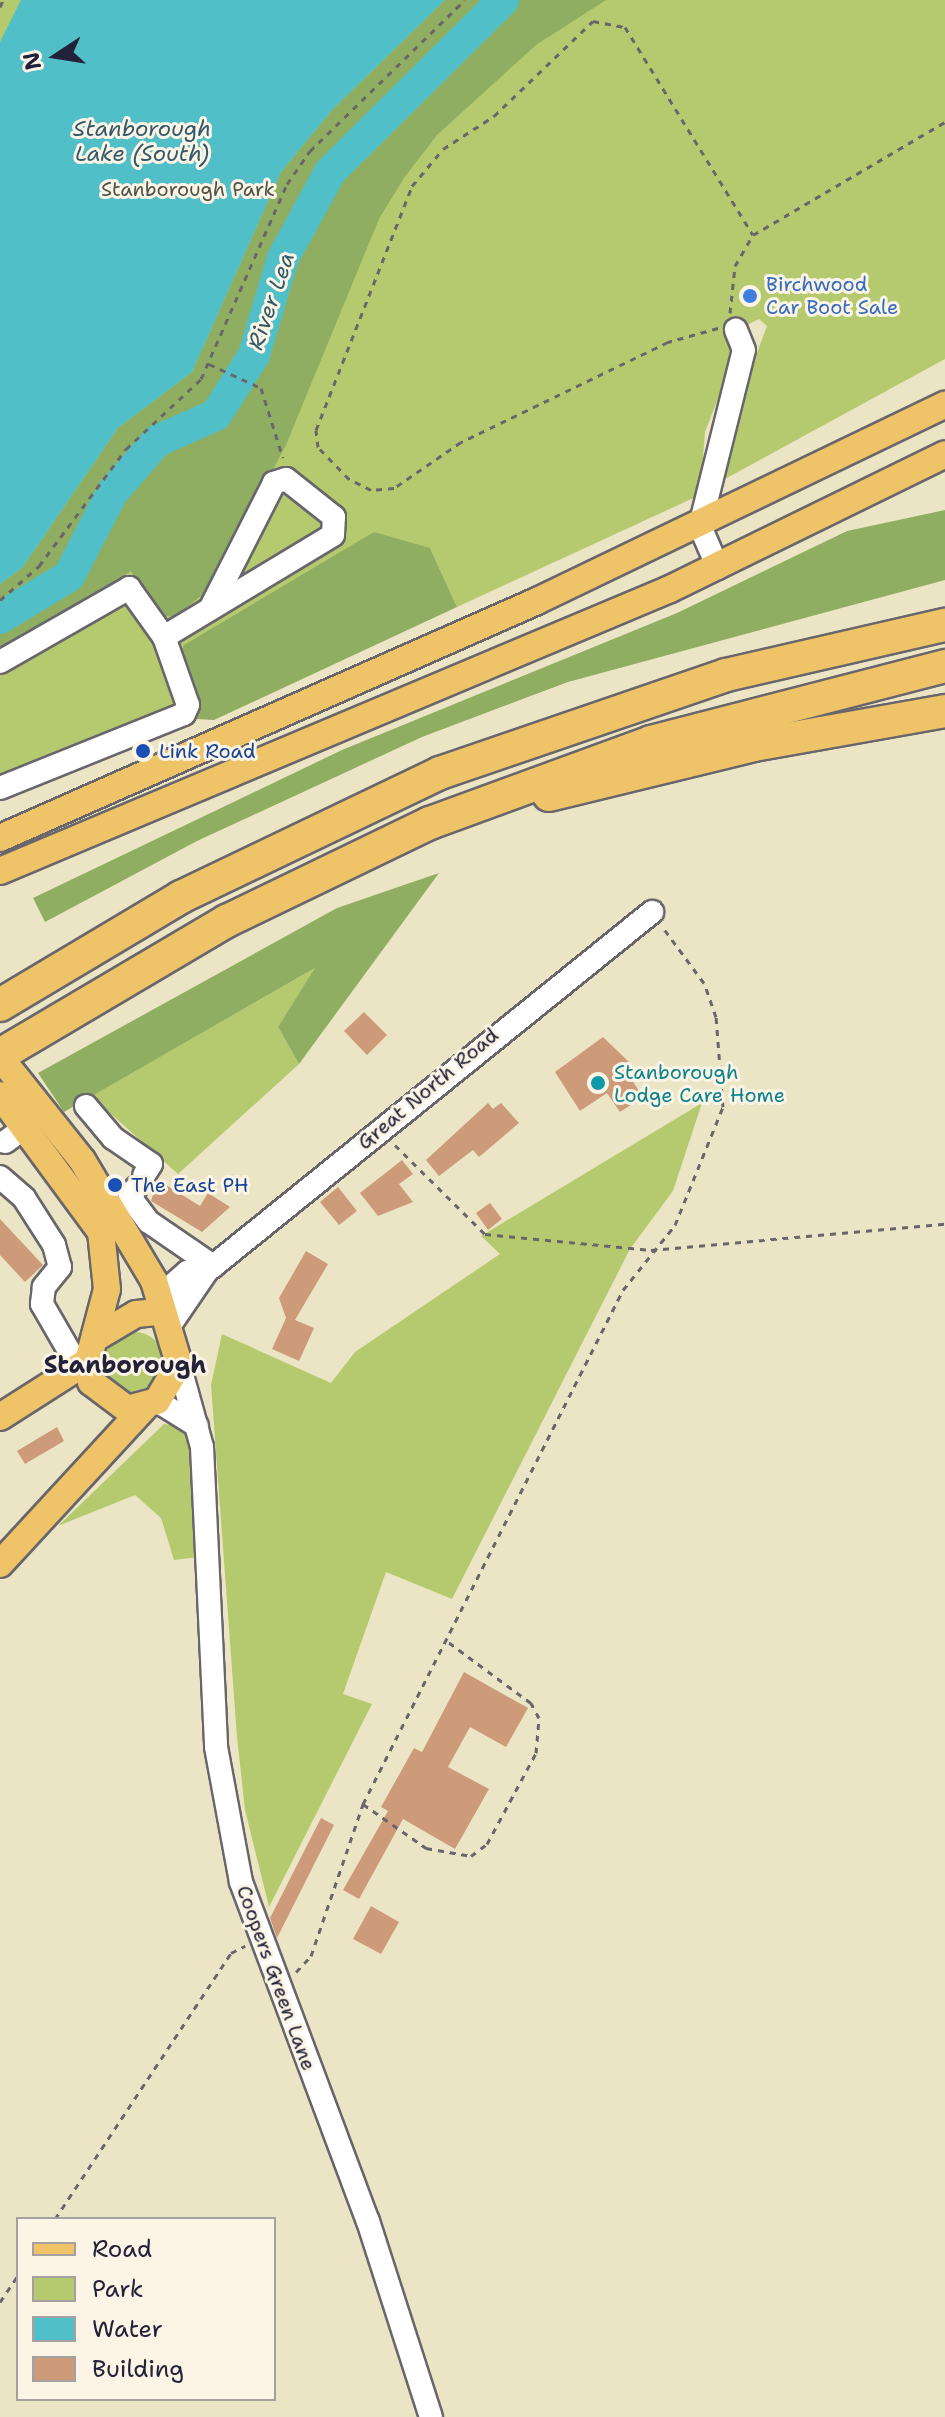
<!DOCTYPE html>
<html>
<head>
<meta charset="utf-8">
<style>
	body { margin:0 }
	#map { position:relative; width:945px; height:2417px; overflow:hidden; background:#ece5c5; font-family:"Shantell Sans",sans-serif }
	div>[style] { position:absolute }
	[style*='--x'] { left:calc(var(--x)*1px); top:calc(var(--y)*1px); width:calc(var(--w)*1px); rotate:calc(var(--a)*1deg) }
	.green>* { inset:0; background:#b5ca6e }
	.round { border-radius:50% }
	.forest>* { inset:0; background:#90ae61 }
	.water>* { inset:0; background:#51bfc7 }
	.river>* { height:32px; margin:-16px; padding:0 16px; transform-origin:16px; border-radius:16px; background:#51bfc7 }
	.building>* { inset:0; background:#cd9b79 }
	.path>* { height:3px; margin-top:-1.5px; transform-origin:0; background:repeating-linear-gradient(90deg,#69666b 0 6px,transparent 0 12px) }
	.roads { filter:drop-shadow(2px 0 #69666b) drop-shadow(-2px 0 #69666b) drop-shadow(0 2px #69666b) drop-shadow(0 -2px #69666b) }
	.minor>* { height:22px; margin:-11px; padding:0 11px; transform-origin:11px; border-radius:11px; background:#fff }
	.major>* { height:26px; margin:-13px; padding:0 13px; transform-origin:13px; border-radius:13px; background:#efc469 }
	.highway>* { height:32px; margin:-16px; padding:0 16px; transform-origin:16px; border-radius:16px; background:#efc469 }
	.dots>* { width:22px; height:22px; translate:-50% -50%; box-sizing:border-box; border:4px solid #fcf5e5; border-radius:50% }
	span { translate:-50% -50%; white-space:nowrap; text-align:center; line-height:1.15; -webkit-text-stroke:6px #fcf5e5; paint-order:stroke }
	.park-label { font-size:20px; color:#4e544a }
	.shop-label { font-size:20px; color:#366cbe }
	.left { translate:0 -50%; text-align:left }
	.transit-label { font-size:20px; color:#164399 }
	.culture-label { font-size:20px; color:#0d838f }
	.street-label { font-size:20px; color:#22223b }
	.water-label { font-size:22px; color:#32596c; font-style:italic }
	.quarter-label { font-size:24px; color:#22223b; font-weight:700 }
	.legend { position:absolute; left:16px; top:2217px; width:260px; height:184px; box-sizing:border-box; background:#fcf5e5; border:2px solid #a5a1a1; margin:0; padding:10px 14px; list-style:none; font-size:24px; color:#22223b }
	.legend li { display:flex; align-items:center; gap:16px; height:40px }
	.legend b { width:40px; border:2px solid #a5a1a1 }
	.north { position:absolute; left:16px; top:16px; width:80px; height:80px; -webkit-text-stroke:6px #fcf5e5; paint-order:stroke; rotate:258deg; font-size:22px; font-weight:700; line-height:32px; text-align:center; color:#22223b }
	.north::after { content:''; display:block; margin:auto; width:28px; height:36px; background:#22223b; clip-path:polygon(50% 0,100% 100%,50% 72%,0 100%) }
</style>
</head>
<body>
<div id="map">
	<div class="green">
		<i style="clip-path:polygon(0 0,945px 0,945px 359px,723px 480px,725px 439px,767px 326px,759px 319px,726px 335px,735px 355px,705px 432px,700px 495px,457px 607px,430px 548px,177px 660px,197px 719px,0 794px)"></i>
		<i style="clip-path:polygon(317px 967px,278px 1027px,299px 1064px,178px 1174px,91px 1096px)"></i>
		<i style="clip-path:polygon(702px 1103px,673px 1191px,630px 1249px,452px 1599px,386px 1572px,343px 1694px,372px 1704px,269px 1907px,245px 1810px,237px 1737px,211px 1385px,222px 1334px,331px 1383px,355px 1352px,500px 1254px,481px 1236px)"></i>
		<i class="round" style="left:103px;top:1332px;width:62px;height:62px"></i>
		<i style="clip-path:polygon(164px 1424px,185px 1427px,191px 1441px,199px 1557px,174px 1560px,161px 1518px,135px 1495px,58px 1526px)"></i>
	</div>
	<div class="forest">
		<i style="clip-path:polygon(445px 0,606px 0,536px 45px,437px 135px,404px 178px,379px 219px,286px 445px,208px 590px,175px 617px,156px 615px,131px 571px,0 654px,0 584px,22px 568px,118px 428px,192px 372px,281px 172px,332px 110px)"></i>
		<i style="clip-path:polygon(945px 510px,945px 580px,568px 682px,422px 737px,197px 841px,45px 922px,33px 898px,342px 750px,677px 613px,847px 531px)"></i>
		<i style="clip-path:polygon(374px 532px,430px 548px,457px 607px,214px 720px,197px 719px,177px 660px,184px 645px)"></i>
		<i style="clip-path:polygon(439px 873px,299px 1064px,278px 1027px,315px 968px,64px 1112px,38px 1073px,337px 908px)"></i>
	</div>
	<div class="water">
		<i style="clip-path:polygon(21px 0,445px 0,332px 110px,281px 172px,192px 372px,118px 428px,22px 568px,0 584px,0 42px)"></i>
	</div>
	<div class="river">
		<i style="--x:0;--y:618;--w:81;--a:-31.3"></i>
		<i style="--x:69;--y:576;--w:93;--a:-62.6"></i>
		<i style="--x:112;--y:493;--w:69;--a:-49.1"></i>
		<i style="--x:157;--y:441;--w:64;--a:-23.8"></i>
		<i style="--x:216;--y:415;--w:71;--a:-57.7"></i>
		<i style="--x:254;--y:355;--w:101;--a:-73.4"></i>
		<i style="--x:283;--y:258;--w:98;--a:-61.3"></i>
		<i style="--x:330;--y:172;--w:244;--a:-44.8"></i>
	</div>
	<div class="building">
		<i style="clip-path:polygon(364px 1012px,387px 1035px,367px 1055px,344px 1031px)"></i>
		<i style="clip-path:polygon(603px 1037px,631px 1064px,624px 1068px,643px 1097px,620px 1112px,607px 1093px,580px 1111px,555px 1072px)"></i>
		<i style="clip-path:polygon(488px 1103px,493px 1109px,501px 1103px,519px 1123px,479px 1157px,473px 1150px,439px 1176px,426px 1160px)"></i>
		<i style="clip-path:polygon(402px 1160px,413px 1174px,399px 1184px,413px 1202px,378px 1216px,360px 1193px)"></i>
		<i style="clip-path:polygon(158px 1180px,200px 1206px,208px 1193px,230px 1207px,202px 1232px,151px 1201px)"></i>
		<i style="clip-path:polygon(338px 1187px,357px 1211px,339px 1225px,320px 1202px)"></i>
		<i style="clip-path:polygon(490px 1203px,502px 1219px,488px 1230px,476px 1213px)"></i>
		<i style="clip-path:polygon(0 1219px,43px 1265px,25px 1282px,0 1255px)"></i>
		<i style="clip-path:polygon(306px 1251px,328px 1264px,295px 1320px,314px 1328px,299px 1361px,272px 1349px,286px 1318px,279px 1298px)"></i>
		<i style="clip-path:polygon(57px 1427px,64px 1441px,25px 1464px,17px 1451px)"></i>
		<i style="clip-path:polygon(464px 1672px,528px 1708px,506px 1747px,470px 1727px,448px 1767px,489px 1789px,455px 1849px,403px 1819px,359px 1899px,343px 1890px,388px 1811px,381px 1807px,414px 1748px,422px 1752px)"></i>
		<i style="clip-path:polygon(321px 1818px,334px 1825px,277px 1938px,270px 1918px)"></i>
		<i style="clip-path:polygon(371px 1906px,399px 1922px,381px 1954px,353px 1939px)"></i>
	</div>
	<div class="path">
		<i style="--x:0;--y:7;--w:8;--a:-67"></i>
		<i style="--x:730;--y:313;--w:47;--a:-83.9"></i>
		<i style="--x:735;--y:266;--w:36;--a:-60"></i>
		<i style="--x:718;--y:328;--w:52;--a:164.4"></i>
		<i style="--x:668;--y:342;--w:230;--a:154.2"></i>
		<i style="--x:461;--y:442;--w:81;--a:145.5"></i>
		<i style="--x:394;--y:488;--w:23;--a:175"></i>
		<i style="--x:371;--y:490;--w:25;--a:-153"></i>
		<i style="--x:349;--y:479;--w:45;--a:-134.1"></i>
		<i style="--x:318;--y:447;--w:17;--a:-97"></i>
		<i style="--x:316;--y:430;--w:262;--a:-68.5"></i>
		<i style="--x:412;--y:186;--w:48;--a:-50"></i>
		<i style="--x:443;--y:149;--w:61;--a:-32.9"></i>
		<i style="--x:494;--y:116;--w:137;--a:-43.8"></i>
		<i style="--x:593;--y:21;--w:33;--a:11"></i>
		<i style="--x:625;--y:27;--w:244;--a:58.4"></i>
		<i style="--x:753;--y:235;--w:223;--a:-30.5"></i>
		<i style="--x:209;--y:364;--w:57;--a:24.8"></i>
		<i style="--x:261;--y:388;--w:73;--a:72.6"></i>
		<i style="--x:0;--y:600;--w:52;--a:-41.1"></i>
		<i style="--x:39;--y:566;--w:146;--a:-53.4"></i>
		<i style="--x:126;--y:449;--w:103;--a:-43"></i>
		<i style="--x:201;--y:379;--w:213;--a:-66.2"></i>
		<i style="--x:287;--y:184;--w:40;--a:-55.1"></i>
		<i style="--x:310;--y:151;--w:216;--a:-44.3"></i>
		<i style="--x:395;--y:1145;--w:127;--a:44.7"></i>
		<i style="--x:485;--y:1234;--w:167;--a:5.5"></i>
		<i style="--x:651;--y:1250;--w:295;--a:-5.1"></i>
		<i style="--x:363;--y:1804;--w:77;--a:34.9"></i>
		<i style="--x:426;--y:1848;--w:46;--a:10.1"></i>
		<i style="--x:471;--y:1856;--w:20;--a:-37"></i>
		<i style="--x:487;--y:1844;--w:103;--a:-61.7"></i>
		<i style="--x:536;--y:1753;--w:35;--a:-85"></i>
		<i style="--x:539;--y:1718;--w:17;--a:-118"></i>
		<i style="--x:531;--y:1703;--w:104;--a:-143.6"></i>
		<i style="--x:296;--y:1972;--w:22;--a:-47"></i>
		<i style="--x:311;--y:1956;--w:161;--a:-71.1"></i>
		<i style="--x:363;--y:1804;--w:576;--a:-63.17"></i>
		<i style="--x:623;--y:1290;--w:83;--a:-51.3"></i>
		<i style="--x:675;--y:1225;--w:127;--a:-67.9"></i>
		<i style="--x:723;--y:1107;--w:90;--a:-94.4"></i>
		<i style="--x:716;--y:1017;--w:36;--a:-109"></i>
		<i style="--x:704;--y:983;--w:67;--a:-126.5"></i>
		<i style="--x:55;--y:2219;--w:319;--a:-56.5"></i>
		<i style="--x:231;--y:1953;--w:16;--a:-27"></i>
		<i style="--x:0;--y:2302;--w:32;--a:-56"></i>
	</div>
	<div class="roads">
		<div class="minor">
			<i style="--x:718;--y:568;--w:46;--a:-113.2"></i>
			<i style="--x:700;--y:526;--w:181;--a:-76"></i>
			<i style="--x:744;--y:350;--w:22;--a:-112"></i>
			<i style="--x:0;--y:662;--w:149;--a:-29.8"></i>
			<i style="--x:129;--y:588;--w:60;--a:54.5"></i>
			<i style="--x:164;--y:637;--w:197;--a:-31.1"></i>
			<i style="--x:333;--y:535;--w:18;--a:-87"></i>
			<i style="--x:334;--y:517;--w:61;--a:-141.6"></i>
			<i style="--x:286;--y:479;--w:13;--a:162"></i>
			<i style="--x:274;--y:483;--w:141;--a:116.9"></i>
			<i style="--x:0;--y:788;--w:198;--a:-21.9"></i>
			<i style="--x:184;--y:714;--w:10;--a:-66"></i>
			<i style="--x:188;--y:705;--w:72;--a:-109.4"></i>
			<i style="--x:86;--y:1106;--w:42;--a:49.8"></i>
			<i style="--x:113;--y:1138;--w:46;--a:34.4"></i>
			<i style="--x:151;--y:1164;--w:13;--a:122"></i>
			<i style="--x:5;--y:1142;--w:26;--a:-36"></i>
			<i style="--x:0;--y:1177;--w:32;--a:41"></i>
			<i style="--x:24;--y:1198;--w:56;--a:57.4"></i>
			<i style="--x:54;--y:1245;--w:23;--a:75"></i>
			<i style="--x:60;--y:1267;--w:26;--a:129"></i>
			<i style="--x:44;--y:1287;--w:17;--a:97"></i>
			<i style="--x:42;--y:1304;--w:58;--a:59.9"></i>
			<i style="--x:71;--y:1354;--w:18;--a:22"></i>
			<i style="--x:136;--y:1188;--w:11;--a:124"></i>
			<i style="--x:130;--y:1197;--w:31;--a:53"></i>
			<i style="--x:149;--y:1222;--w:78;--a:34.5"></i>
			<i style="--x:162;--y:1313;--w:27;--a:-73"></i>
			<i style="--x:170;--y:1287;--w:23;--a:-41"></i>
			<i style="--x:187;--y:1272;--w:20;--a:-3"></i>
			<i style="--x:170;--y:1325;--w:65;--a:-55.6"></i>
			<i style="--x:207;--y:1271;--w:572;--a:-38.89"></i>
			<i style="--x:179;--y:1364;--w:86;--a:74.5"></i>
			<i style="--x:202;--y:1447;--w:300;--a:87.3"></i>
			<i style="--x:216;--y:1747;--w:137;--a:79.5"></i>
			<i style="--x:241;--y:1882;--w:362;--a:69.5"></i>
			<i style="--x:368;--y:2221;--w:206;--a:72.2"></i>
			<i style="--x:157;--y:1401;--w:47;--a:32"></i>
		</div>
		<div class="major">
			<i style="--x:0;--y:838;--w:587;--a:-23.81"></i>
			<i style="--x:537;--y:601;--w:453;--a:-25.7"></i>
			<i style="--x:0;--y:871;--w:727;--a:-22.83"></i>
			<i style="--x:670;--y:589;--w:306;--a:-26.1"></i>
			<i style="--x:0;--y:1057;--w:132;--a:51.5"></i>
			<i style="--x:82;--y:1160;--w:141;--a:59.2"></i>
			<i style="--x:154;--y:1281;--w:87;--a:73.2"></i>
			<i style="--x:179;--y:1364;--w:43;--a:120.7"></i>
			<i style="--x:157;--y:1401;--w:31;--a:165"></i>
			<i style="--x:127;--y:1409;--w:45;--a:-143.1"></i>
			<i style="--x:91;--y:1382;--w:21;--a:-98"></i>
			<i style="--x:88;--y:1361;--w:74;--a:-75.2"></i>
			<i style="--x:107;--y:1289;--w:57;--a:-96"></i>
			<i style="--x:101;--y:1232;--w:170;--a:-126.4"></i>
			<i style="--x:97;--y:1337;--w:45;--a:-30.5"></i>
			<i style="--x:136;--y:1314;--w:24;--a:-5"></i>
			<i style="--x:0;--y:1417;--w:104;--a:-32.5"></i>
			<i style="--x:0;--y:1564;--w:214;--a:-47.3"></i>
		</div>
		<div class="highway">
			<i style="--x:549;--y:795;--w:211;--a:-13.7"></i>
			<i style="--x:754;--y:745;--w:194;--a:-10.1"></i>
			<i style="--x:0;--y:1005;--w:211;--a:-30.8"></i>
			<i style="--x:181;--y:897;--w:287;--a:-25.6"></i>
			<i style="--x:440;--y:773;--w:302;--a:-18.9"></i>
			<i style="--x:726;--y:675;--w:225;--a:-12.9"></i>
			<i style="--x:0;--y:1055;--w:264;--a:-30.6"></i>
			<i style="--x:227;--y:921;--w:225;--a:-25.8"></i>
			<i style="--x:430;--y:823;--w:235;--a:-20.1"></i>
			<i style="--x:651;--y:742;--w:304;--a:-14.5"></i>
		</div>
	</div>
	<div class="dots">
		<i style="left:750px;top:296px;background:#3f7fe0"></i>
		<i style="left:143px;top:751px;background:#1a4fb4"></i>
		<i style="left:598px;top:1083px;background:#0f9aa8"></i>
		<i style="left:115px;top:1185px;background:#1a4fb4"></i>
	</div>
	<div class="park-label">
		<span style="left:188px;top:189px">Stanborough Park</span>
	</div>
	<div class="shop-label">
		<span class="left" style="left:766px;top:296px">Birchwood<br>Car Boot Sale</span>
	</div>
	<div class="transit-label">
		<span class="left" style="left:159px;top:751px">Link Road</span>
		<span class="left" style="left:131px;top:1185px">The East PH</span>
	</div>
	<div class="culture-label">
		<span class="left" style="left:614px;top:1084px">Stanborough<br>Lodge Care Home</span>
	</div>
	<div class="street-label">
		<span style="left:428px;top:1089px;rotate:-40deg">Great North Road</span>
		<span style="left:276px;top:1978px;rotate:70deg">Coopers Green Lane</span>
	</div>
	<div class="water-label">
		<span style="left:142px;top:141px">Stanborough<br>Lake (South)</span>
		<span style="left:271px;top:301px;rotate:-71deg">River Lea</span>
	</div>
	<div class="quarter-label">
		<span style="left:125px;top:1366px">Stanborough</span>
	</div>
	<ul class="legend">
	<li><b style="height:10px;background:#efc469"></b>Road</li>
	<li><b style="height:22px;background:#b5ca6e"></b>Park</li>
	<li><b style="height:22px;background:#51bfc7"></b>Water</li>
	<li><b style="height:22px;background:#cd9b79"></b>Building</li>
	</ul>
	<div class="north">N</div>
</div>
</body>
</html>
